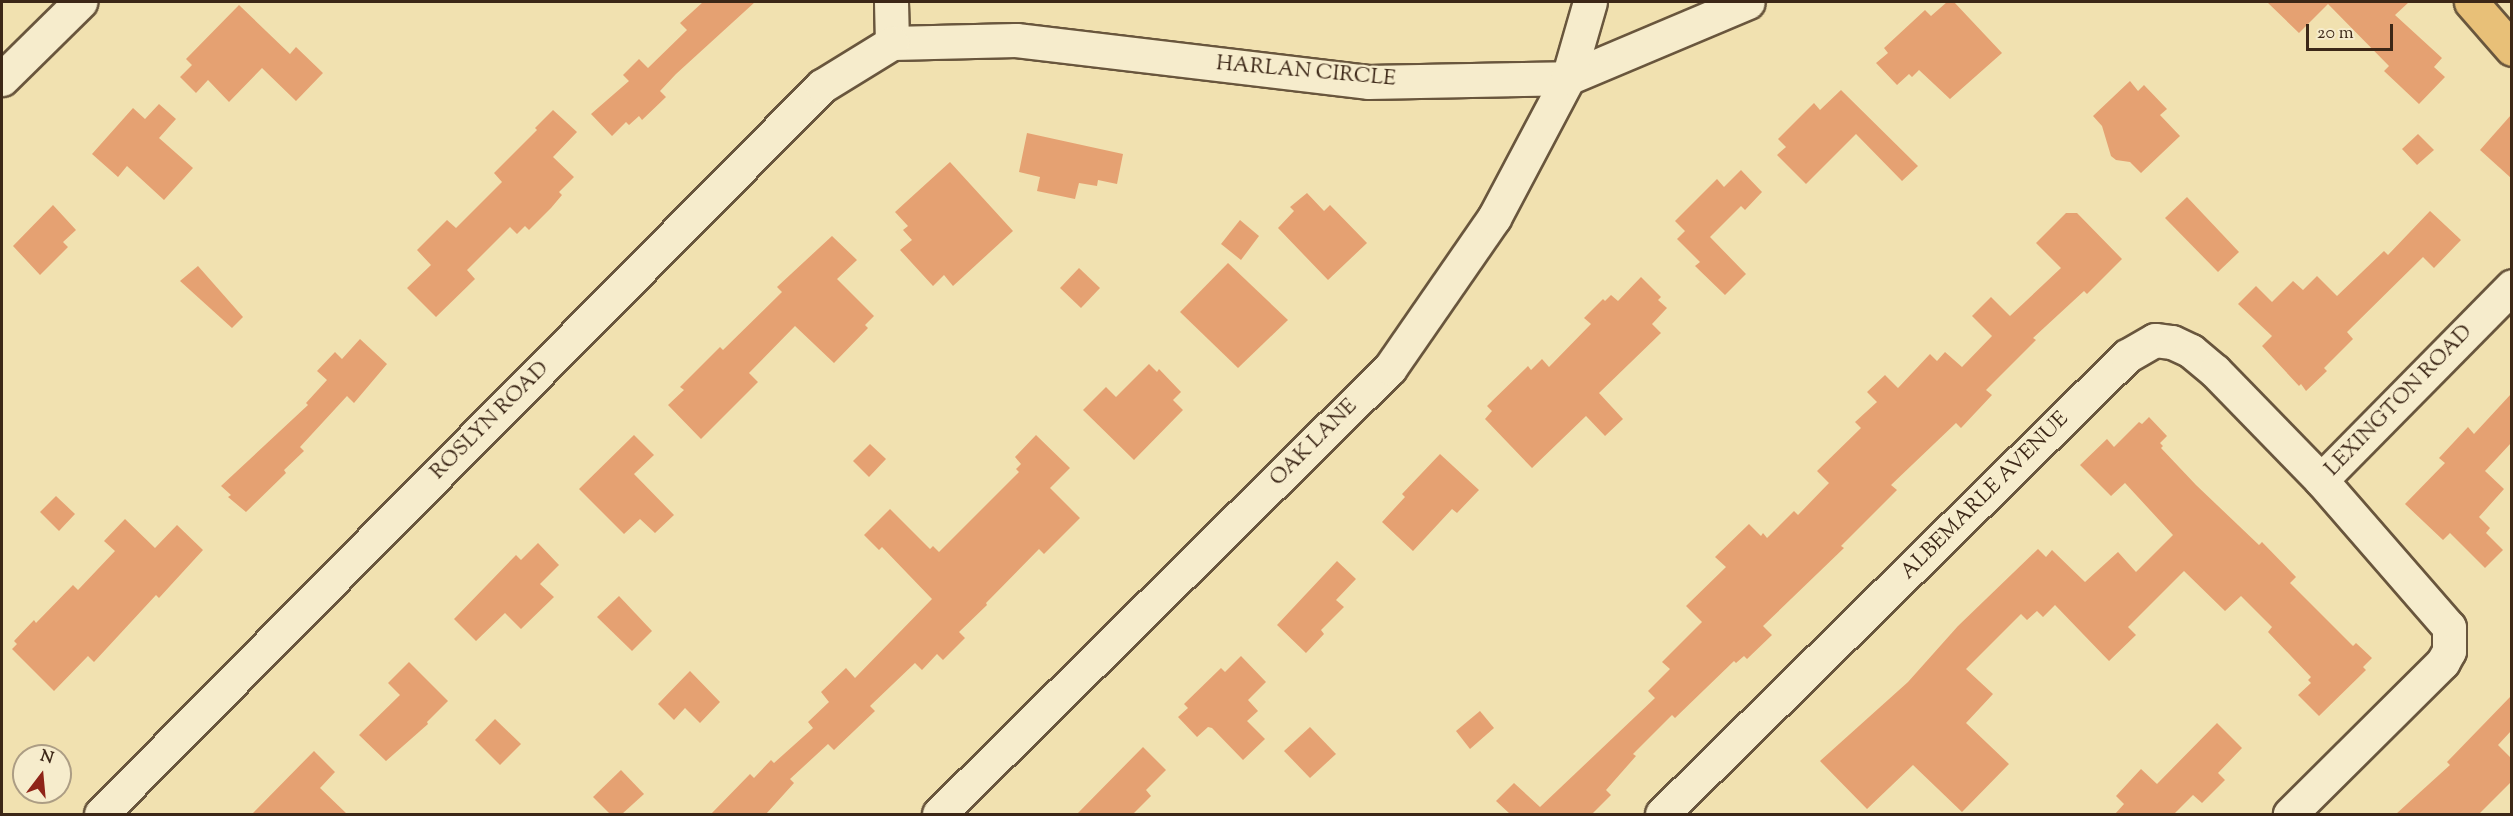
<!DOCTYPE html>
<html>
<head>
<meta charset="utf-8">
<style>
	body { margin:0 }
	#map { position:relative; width:2513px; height:816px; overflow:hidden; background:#f1e1b0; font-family:"Sorts Mill Goudy",serif }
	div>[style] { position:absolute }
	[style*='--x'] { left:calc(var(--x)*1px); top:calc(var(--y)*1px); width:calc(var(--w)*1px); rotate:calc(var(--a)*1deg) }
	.building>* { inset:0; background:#e5a172 }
	.roads { filter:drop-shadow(2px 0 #69563d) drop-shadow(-2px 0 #69563d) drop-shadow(0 2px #69563d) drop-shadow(0 -2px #69563d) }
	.minor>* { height:33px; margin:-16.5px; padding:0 16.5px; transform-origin:16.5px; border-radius:16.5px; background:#f6eccc }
	.major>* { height:33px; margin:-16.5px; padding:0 16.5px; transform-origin:16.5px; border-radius:16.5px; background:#e8c078 }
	span { translate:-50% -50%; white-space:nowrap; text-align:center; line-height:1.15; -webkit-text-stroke:4.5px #f6eccc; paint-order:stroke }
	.street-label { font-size:21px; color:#3c2717 }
	.frame { position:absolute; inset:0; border:3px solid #3c2717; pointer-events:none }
	.north { position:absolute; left:12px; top:744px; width:60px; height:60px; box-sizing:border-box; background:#f6eccc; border:2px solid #ac9d84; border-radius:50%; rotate:16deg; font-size:16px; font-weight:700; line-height:24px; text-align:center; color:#3c2717 }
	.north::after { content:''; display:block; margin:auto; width:21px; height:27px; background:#8f2418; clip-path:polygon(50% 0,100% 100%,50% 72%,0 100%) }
	.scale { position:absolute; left:2306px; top:24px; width:87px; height:27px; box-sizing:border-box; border:3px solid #3c2717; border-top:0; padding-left:8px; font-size:18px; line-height:21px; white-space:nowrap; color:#3c2717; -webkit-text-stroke:4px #f6eccc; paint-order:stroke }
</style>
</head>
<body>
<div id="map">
	<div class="building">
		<i style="clip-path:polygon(703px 2px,755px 2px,676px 74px,660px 91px,666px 97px,642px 120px,639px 116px,629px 125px,626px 122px,612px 136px,591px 114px,629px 81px,623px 75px,639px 59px,648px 68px,687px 30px,680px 23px)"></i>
		<i style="clip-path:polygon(1947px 2px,1954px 2px,2002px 53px,1950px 99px,1919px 70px,1912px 77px,1909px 74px,1897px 85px,1876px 63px,1888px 53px,1884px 48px,1925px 10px,1931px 16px)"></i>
		<i style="clip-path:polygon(2267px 2px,2409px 2px,2395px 15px,2442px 58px,2434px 67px,2445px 77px,2419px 104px,2384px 71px,2389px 66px,2328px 4px,2299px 33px)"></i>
		<i style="clip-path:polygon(239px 5px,290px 54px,296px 47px,323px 73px,296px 101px,262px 68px,229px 102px,208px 80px,196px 93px,180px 77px,192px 65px,186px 59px)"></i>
		<i style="clip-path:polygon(2130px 81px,2138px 91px,2144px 85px,2167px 109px,2160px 115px,2180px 136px,2141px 173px,2130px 162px,2116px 160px,2111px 156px,2102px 126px,2093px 116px)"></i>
		<i style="clip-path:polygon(1841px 90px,1918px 166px,1902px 181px,1856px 134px,1806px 184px,1777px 155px,1786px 147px,1778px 139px,1814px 103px,1820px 110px)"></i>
		<i style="clip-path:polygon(159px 104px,176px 119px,159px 138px,193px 168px,164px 200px,127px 166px,118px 177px,92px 154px,133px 108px,145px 119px)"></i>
		<i style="clip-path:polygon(553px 110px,577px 132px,553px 157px,574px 177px,559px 192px,562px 195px,551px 208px,529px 230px,525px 226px,517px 234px,510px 227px,467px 270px,475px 279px,436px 317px,407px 288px,431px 265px,417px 250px,447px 220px,456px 228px,502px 182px,494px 173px,537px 130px,535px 128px)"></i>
		<i style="clip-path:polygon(2511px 115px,2511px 178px,2480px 150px)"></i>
		<i style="clip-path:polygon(1027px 133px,1123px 154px,1117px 184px,1098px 180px,1097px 186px,1079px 183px,1075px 199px,1037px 191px,1040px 177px,1019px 172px)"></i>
		<i style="clip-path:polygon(2418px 134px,2434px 150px,2417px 165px,2402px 149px)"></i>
		<i style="clip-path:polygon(950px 162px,1013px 231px,953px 286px,944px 275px,933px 286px,900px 250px,912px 240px,903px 230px,908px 226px,895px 212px)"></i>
		<i style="clip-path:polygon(1741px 170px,1762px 192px,1745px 210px,1741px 206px,1710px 237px,1746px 274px,1725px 295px,1695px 266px,1700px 262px,1677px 239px,1685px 231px,1675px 221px,1717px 179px,1724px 187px)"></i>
		<i style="clip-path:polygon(1307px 193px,1324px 211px,1330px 205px,1367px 243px,1328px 280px,1278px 228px,1294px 211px,1290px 207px)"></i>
		<i style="clip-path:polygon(2187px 197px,2239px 252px,2218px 272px,2165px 218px)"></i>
		<i style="clip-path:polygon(53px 205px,76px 230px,63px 242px,68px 247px,40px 275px,13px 246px)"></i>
		<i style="clip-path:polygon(2430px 211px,2461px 240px,2434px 268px,2423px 257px,2347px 332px,2353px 339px,2324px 368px,2327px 371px,2306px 391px,2301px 384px,2299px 386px,2262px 346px,2272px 336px,2238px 304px,2256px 286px,2272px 302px,2293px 281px,2303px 290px,2317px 276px,2337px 296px,2384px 251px,2388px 255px)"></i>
		<i style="clip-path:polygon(2066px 213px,2077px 213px,2122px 259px,2087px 294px,2084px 291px,2033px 338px,2036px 340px,1986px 390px,1992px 395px,1961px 428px,1956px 423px,1891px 485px,1897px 490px,1841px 546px,1844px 548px,1763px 626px,1772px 635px,1747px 659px,1744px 656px,1736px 663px,1734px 661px,1675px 718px,1672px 715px,1633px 754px,1636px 756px,1606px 790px,1611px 795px,1592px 814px,1510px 814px,1496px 801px,1514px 783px,1540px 807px,1655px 698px,1648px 691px,1670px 669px,1662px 662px,1702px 622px,1686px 606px,1726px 567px,1715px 557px,1749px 524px,1761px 536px,1763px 533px,1767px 538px,1794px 511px,1798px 515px,1829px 483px,1817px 471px,1861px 428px,1855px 422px,1877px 402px,1867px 392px,1885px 375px,1898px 388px,1930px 354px,1937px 361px,1945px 352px,1962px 367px,1992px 336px,1972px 316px,1991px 297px,2010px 316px,2061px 268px,2036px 243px)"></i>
		<i style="clip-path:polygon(1240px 220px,1259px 236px,1241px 260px,1221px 244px)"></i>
		<i style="clip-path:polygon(832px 236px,857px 260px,837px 279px,874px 316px,865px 325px,868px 328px,834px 363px,795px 326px,749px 373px,758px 382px,701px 439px,668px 405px,684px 390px,680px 387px,720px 347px,723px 350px,782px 292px,777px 287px)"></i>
		<i style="clip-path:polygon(1228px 263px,1288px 320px,1238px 368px,1180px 312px)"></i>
		<i style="clip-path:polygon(198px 266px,243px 317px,232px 328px,180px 281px)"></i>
		<i style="clip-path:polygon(1079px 268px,1100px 288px,1081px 308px,1060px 288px)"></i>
		<i style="clip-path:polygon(1641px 277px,1661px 297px,1658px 300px,1667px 308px,1652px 324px,1661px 333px,1599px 393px,1623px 419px,1605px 436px,1586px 416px,1532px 468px,1485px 419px,1492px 411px,1487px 406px,1528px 366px,1531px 370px,1542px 359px,1549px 367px,1591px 324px,1584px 318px,1603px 299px,1605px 301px,1611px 295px,1618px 301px)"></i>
		<i style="clip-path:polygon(360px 339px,387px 364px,354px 403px,347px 396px,300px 447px,304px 451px,284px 470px,286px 473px,246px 512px,228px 497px,231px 495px,221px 486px,308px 405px,306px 403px,327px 380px,317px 371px,335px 352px,342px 359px)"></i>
		<i style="clip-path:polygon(1149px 364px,1157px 372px,1159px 369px,1181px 392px,1173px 400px,1183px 410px,1134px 460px,1083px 410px,1106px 387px,1116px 397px)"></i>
		<i style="clip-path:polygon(2511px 394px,2511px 443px,2485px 471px,2504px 489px,2479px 517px,2490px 528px,2486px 533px,2503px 550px,2485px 568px,2450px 533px,2443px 540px,2405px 504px,2445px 463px,2439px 458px,2468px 427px,2474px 434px)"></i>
		<i style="clip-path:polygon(2149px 417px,2167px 436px,2160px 443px,2163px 446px,2161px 448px,2196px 485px,2259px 545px,2262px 542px,2296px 577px,2290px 583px,2353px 646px,2356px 643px,2372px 658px,2363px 667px,2366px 670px,2319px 716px,2298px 695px,2311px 683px,2308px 680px,2311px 677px,2268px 632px,2272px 627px,2241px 596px,2225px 611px,2184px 571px,2128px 627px,2136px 635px,2109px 661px,2055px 605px,2043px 617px,2037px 611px,2027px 620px,2021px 614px,1966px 669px,1993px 694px,1966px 723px,2009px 764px,1962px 812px,1913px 765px,1867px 809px,1820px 761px,1908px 682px,1958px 626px,2038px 549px,2046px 557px,2052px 550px,2085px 582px,2118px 552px,2136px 572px,2173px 535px,2125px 483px,2111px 496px,2080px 465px,2107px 439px,2114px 447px,2139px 422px,2142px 424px)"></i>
		<i style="clip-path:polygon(634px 435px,654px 455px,634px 474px,674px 515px,655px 533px,640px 519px,624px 534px,579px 489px)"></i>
		<i style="clip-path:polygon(1036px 435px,1070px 468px,1050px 488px,1080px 518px,1044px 554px,1039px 549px,986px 603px,987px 605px,959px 632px,965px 638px,943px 660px,937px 654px,922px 670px,915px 663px,870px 706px,875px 711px,834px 750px,828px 744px,790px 779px,794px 783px,766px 814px,711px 814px,750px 774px,754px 778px,771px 760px,774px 763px,813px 728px,808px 722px,829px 702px,821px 692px,846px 668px,855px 678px,932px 599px,882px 547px,879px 550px,864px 535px,890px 509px,930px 549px,933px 546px,939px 552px,1019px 472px,1016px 469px,1021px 464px,1015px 457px)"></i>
		<i style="clip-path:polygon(870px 444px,886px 459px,869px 477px,853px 461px)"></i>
		<i style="clip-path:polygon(1440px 454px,1479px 490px,1457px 513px,1452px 509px,1413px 551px,1382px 522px,1405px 497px,1402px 494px)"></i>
		<i style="clip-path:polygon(56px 496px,75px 514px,59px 531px,40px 512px)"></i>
		<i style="clip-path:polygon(125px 519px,155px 548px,177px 525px,203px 550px,159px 598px,156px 595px,94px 662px,88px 656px,54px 691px,12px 649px,17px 644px,14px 641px,34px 620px,36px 623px,73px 585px,78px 590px,115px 551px,104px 541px)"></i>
		<i style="clip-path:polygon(538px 543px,559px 565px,540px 584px,554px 597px,521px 629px,505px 613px,476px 641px,454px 619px,516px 555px,521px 560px)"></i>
		<i style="clip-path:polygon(1337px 561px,1356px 579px,1336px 600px,1344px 607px,1321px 630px,1324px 634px,1306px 653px,1277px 625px)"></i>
		<i style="clip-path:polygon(619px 596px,652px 631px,632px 651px,597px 617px)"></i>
		<i style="clip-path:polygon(1241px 656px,1266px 682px,1248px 700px,1258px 711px,1247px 721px,1265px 739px,1243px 760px,1212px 728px,1208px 727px,1197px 737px,1178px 717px,1188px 708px,1184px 704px,1221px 668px,1225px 672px)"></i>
		<i style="clip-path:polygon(409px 662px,448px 701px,427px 722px,428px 724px,386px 761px,359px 735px,400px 695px,388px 683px)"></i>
		<i style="clip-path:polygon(690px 671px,720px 702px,700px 723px,685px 708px,674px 720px,658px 704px)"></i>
		<i style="clip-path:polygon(2511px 696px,2511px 731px,2498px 745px,2511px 758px,2511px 782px,2479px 814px,2396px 814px,2450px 765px,2447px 762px)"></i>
		<i style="clip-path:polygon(1480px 711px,1494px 728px,1470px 749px,1456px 731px)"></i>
		<i style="clip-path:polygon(495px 719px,521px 744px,500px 765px,475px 740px)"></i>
		<i style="clip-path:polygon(2217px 723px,2242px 748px,2218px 773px,2225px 780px,2202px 803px,2193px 795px,2174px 814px,2115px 814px,2124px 804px,2116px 796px,2141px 769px,2157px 784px)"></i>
		<i style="clip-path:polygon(1310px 727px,1336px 754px,1310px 778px,1284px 751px)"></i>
		<i style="clip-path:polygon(1143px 747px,1166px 770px,1146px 790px,1151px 796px,1133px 814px,1077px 814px)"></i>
		<i style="clip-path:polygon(314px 751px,335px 772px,320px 788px,347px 814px,252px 814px)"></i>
		<i style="clip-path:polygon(621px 770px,644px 794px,622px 814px,610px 814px,593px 797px)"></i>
	</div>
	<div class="roads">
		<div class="minor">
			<i style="--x:891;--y:2;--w:41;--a:88.6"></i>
			<i style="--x:892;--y:43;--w:124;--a:-1.4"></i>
			<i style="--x:1016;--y:40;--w:354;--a:6.8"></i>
			<i style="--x:1368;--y:82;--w:200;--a:-1.1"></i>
			<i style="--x:1568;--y:78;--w:195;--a:-22.9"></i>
			<i style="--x:2;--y:79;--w:110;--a:-44.6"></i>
			<i style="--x:2321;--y:480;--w:272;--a:-45.4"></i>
			<i style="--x:101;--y:814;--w:1025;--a:-45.28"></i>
			<i style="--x:822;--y:86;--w:82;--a:-31.6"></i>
			<i style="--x:939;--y:814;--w:634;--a:-44.68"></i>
			<i style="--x:1390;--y:368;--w:183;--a:-55.3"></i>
			<i style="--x:1494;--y:218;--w:158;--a:-62.1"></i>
			<i style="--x:1568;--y:78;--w:79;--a:-73.9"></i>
			<i style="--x:1662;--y:814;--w:653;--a:-44.57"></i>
			<i style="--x:2127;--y:356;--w:32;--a:-30"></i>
			<i style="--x:2155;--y:340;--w:17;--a:7"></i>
			<i style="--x:2172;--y:342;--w:21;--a:25"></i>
			<i style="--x:2191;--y:351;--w:31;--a:40"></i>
			<i style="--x:2215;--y:371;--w:152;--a:45.8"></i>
			<i style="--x:2321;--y:480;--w:195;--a:49"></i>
			<i style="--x:2449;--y:627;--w:24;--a:90"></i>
			<i style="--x:2449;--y:651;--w:13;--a:119"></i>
			<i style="--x:2443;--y:662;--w:216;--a:135.2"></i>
		</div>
		<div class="major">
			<i style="--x:2471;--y:2;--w:62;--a:48.9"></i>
		</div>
	</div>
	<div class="street-label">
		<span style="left:1306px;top:72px;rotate:5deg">HARLAN CIRCLE</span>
		<span style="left:2399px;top:401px;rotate:-46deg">LEXINGTON ROAD</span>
		<span style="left:490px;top:421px;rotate:-45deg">ROSLYN ROAD</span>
		<span style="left:1314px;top:443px;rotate:-45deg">OAK LANE</span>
		<span style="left:1985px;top:496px;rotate:-45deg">ALBEMARLE AVENUE</span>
	</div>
	<div class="frame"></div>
	<div class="north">N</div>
	<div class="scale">20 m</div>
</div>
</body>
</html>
